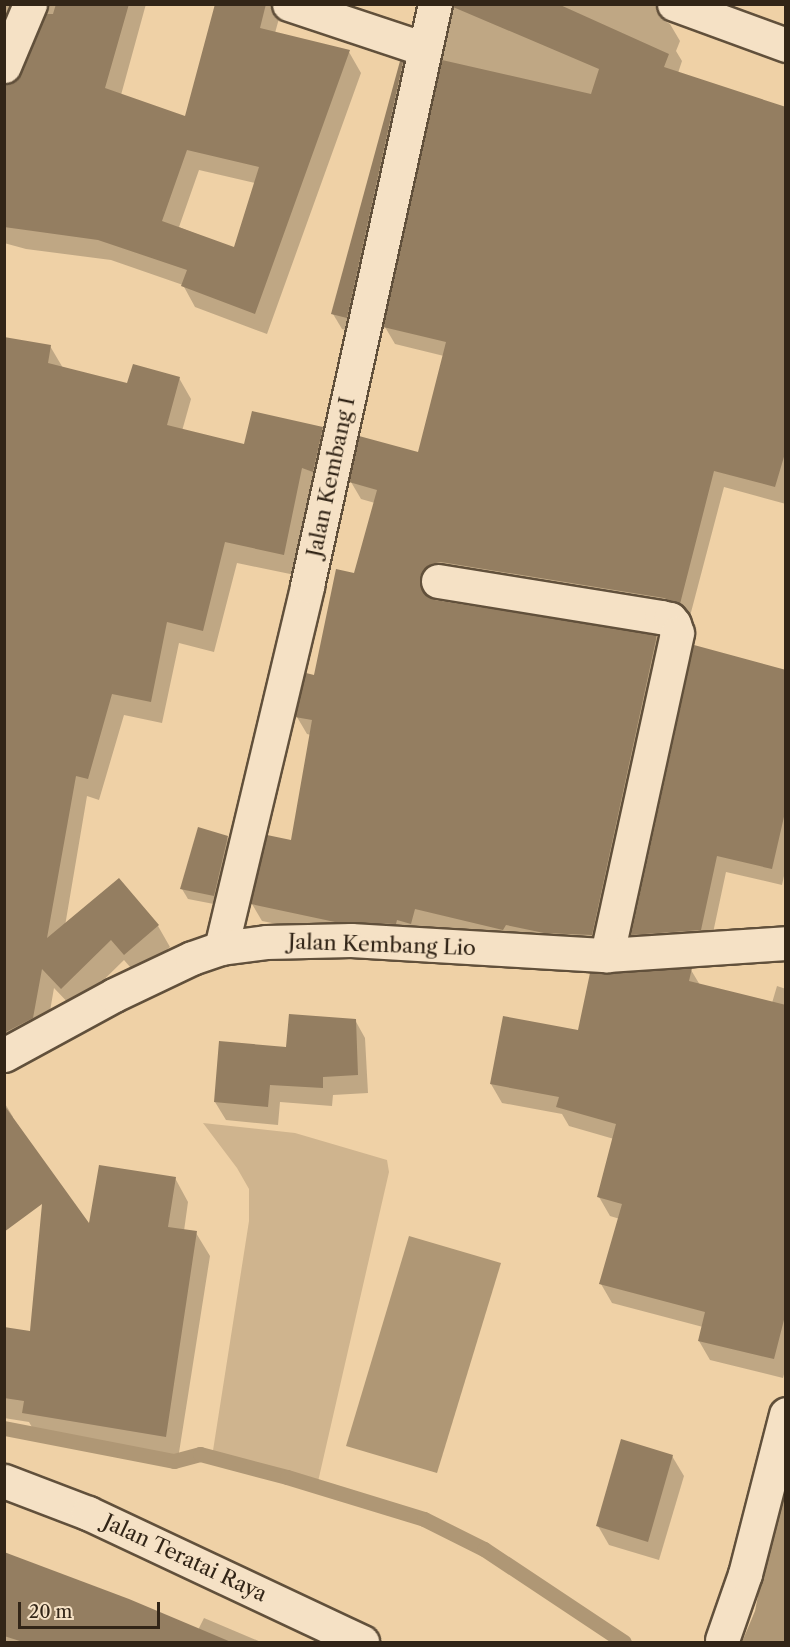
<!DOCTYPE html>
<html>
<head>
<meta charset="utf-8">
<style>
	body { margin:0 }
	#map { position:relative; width:790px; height:1647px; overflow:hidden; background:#efd1a6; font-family:"Libre Caslon Text",serif }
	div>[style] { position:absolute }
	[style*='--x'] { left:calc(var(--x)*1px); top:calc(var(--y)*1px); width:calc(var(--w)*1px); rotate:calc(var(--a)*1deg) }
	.green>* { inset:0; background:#cfb48e }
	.water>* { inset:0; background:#af9775 }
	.shadow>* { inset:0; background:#0003 }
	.stream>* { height:15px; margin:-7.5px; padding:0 7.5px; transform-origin:7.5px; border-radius:7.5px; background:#af9775 }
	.building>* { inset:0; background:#947e61 }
	.roads { filter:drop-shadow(2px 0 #61503b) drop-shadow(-2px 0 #61503b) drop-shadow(0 2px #61503b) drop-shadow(0 -2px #61503b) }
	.street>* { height:33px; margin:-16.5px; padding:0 16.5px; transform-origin:16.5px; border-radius:16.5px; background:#f5e1c5 }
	span { translate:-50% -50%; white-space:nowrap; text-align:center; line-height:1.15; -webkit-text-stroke:5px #f5e1c5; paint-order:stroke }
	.street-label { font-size:21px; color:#322517 }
	.frame { position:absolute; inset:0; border:6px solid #322517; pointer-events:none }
	.scale { position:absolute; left:18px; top:1602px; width:142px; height:27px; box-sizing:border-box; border:3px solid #322517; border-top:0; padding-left:8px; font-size:18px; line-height:21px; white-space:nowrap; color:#322517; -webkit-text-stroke:4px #f5e1c5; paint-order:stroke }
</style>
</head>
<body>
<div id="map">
	<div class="green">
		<i style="clip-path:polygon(203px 1123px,295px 1133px,387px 1160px,389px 1172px,317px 1486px,212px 1457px,249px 1221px,249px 1189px,237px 1168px)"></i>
	</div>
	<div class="water">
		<i style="clip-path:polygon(409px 1236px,501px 1263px,437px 1473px,346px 1446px)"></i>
		<i style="clip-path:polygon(785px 1458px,785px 1642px,742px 1642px,755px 1611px)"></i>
	</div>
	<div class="shadow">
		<i style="clip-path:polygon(evenodd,4px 4px,146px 4px,121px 95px,186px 118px,217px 4px,283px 4px,275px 33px,349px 52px,361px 73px,267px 334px,195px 307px,183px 285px,111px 260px,26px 249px,4px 243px,4px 86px,17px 82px,22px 75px,49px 7px,41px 6px,4px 65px,4px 4px,199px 170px,255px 183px,234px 249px,179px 227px,199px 170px)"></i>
		<i style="clip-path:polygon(454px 4px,676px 4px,665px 16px,665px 21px,670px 24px,680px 41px,676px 51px,682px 61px,678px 73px,784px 108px,786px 104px,786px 504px,724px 487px,689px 620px,432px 587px,429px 595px,435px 601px,656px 637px,666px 654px,601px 952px,512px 947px,425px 926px,420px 941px,346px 938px,262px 921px,252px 904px,293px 842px,311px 735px,307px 734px,297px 717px,355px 575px,375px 503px,361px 499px,351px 482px,420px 454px,444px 356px,395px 344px,385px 327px)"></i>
		<i style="clip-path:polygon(402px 63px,411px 78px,355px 333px,342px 329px,333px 314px)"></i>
		<i style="clip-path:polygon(4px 339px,50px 346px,63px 368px,128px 385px,179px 378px,191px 399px,182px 431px,245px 446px,322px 429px,334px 450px,295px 575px,237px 563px,214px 652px,179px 643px,162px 723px,124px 715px,99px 800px,87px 796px,65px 926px,158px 926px,170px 947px,137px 975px,124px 960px,74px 1009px,54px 988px,50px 1011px,4px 1048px)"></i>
		<i style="clip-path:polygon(786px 672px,786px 867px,782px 885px,726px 872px,710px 947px,642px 951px,632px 934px)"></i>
		<i style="clip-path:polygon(227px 838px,233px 848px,219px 905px,188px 899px,182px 889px)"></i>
		<i style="clip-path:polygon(691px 970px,700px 985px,772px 1003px,777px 986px,786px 989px,786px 1367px,783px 1378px,710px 1360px,699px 1341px,703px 1327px,612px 1303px,601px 1284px,620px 1219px,610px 1216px,599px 1197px,614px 1139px,569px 1126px,562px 1114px,502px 1103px,491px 1084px)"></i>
		<i style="clip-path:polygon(355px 1020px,365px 1038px,368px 1093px,333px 1095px,332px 1106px,280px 1102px,278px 1125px,226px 1120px,215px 1102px,221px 1043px,288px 1048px)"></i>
		<i style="clip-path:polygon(4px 1102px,13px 1117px,4px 1159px)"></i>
		<i style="clip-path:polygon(175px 1178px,188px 1202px,184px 1231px,196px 1233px,210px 1256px,178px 1459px,37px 1436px,29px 1422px,4px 1418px,4px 1329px,32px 1332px,90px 1227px)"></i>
		<i style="clip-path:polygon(672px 1456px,684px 1476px,659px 1560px,609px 1545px,598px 1526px)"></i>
		<i style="clip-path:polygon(4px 1553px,198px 1630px,204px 1618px,261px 1642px,4px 1642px)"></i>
	</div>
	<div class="stream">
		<i style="--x:4;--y:1428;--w:173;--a:11"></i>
		<i style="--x:174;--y:1461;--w:27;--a:-15"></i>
		<i style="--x:200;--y:1454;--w:90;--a:14.8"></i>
		<i style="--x:287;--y:1477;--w:143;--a:17"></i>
		<i style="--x:424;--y:1519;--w:67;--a:26.6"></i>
		<i style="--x:484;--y:1549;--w:168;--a:33.6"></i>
	</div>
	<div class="building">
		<i style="clip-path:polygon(evenodd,56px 4px,129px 4px,105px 88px,185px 116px,215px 4px,266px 4px,260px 28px,350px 50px,255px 314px,181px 286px,187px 270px,98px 240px,4px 227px,4px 84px,15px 81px,21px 74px,46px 14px,53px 14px,56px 4px,187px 150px,259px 167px,234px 247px,162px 221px,187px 150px)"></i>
		<i style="clip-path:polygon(453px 4px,558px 4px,669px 54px,664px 67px,786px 107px,786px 450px,775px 487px,714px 471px,680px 604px,664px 598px,441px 562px,431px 564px,423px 570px,420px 577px,421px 588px,427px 596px,435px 600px,657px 635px,592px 935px,544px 933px,506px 925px,503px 930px,415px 909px,411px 924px,397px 920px,396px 924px,335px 922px,251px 904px,267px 835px,291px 840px,312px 720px,295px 717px,306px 673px,314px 675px,336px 569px,354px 573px,377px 490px,349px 482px,359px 436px,418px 452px,446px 342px,383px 327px,442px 60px,591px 94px,599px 69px,453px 7px)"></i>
		<i style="clip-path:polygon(400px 61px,403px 62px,347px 318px,331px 314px)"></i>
		<i style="clip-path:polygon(4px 337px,51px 345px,48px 363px,127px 383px,133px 364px,180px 377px,167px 425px,244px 444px,252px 411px,323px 427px,313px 472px,302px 468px,284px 555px,225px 542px,203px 631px,167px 622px,151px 702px,112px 694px,88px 779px,76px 776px,47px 938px,119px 878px,159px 925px,124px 955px,111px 940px,61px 989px,42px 969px,33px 1018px,4px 1033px)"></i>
		<i style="clip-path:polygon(694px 645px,786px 670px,786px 808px,772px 869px,717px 856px,701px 930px,631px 935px)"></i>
		<i style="clip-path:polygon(198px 827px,228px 836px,214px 896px,180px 889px)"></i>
		<i style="clip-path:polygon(692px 968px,689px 981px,786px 1005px,786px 1312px,774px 1359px,698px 1341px,705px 1312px,599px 1284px,622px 1204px,597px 1197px,616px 1124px,556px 1107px,559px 1097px,490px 1084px,503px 1016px,578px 1030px,590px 973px)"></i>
		<i style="clip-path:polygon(289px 1014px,356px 1019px,358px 1075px,323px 1077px,323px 1088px,270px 1085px,268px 1107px,214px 1102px,219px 1041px,286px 1047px)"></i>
		<i style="clip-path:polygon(4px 1105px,89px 1223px,99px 1165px,176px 1177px,168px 1227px,197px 1231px,166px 1437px,22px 1413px,24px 1401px,4px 1398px,4px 1327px,30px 1331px,42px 1204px,4px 1232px)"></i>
		<i style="clip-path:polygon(621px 1439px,673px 1455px,648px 1542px,596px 1526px)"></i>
		<i style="clip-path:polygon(4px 1552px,129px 1599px,231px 1642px,23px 1642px,4px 1636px)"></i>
	</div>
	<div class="roads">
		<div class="street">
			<i style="--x:289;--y:4;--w:142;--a:18.4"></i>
			<i style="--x:674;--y:4;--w:119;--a:20.1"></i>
			<i style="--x:4;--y:66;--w:67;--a:-67.2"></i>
			<i style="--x:438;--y:581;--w:226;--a:9.2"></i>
			<i style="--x:661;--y:617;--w:9;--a:13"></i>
			<i style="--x:670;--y:619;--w:6;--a:51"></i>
			<i style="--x:674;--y:624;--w:9;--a:72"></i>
			<i style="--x:677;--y:633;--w:330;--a:102.3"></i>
			<i style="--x:221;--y:948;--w:372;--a:-76.6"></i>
			<i style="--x:307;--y:586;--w:596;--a:-77.6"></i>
			<i style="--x:4;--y:1055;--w:125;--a:-28.6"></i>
			<i style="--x:114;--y:995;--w:86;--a:-25.4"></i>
			<i style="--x:192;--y:958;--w:31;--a:-19"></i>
			<i style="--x:221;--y:948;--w:45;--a:-7.6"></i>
			<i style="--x:266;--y:942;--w:85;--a:-1.3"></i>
			<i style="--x:351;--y:940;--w:256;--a:3.4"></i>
			<i style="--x:607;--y:955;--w:179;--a:-3.8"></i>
			<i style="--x:4;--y:1481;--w:90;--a:20.9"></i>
			<i style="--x:88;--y:1513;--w:303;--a:25.2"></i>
			<i style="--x:722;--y:1640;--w:70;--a:-70.8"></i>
			<i style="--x:745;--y:1574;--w:165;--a:-75.6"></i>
		</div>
	</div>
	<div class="street-label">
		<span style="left:331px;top:477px;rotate:-78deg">Jalan Kembang I</span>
		<span style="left:382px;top:945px;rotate:2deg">Jalan Kembang Lio</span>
		<span style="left:185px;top:1558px;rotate:25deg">Jalan Teratai Raya</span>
	</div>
	<div class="frame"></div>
	<div class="scale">20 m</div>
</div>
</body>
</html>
